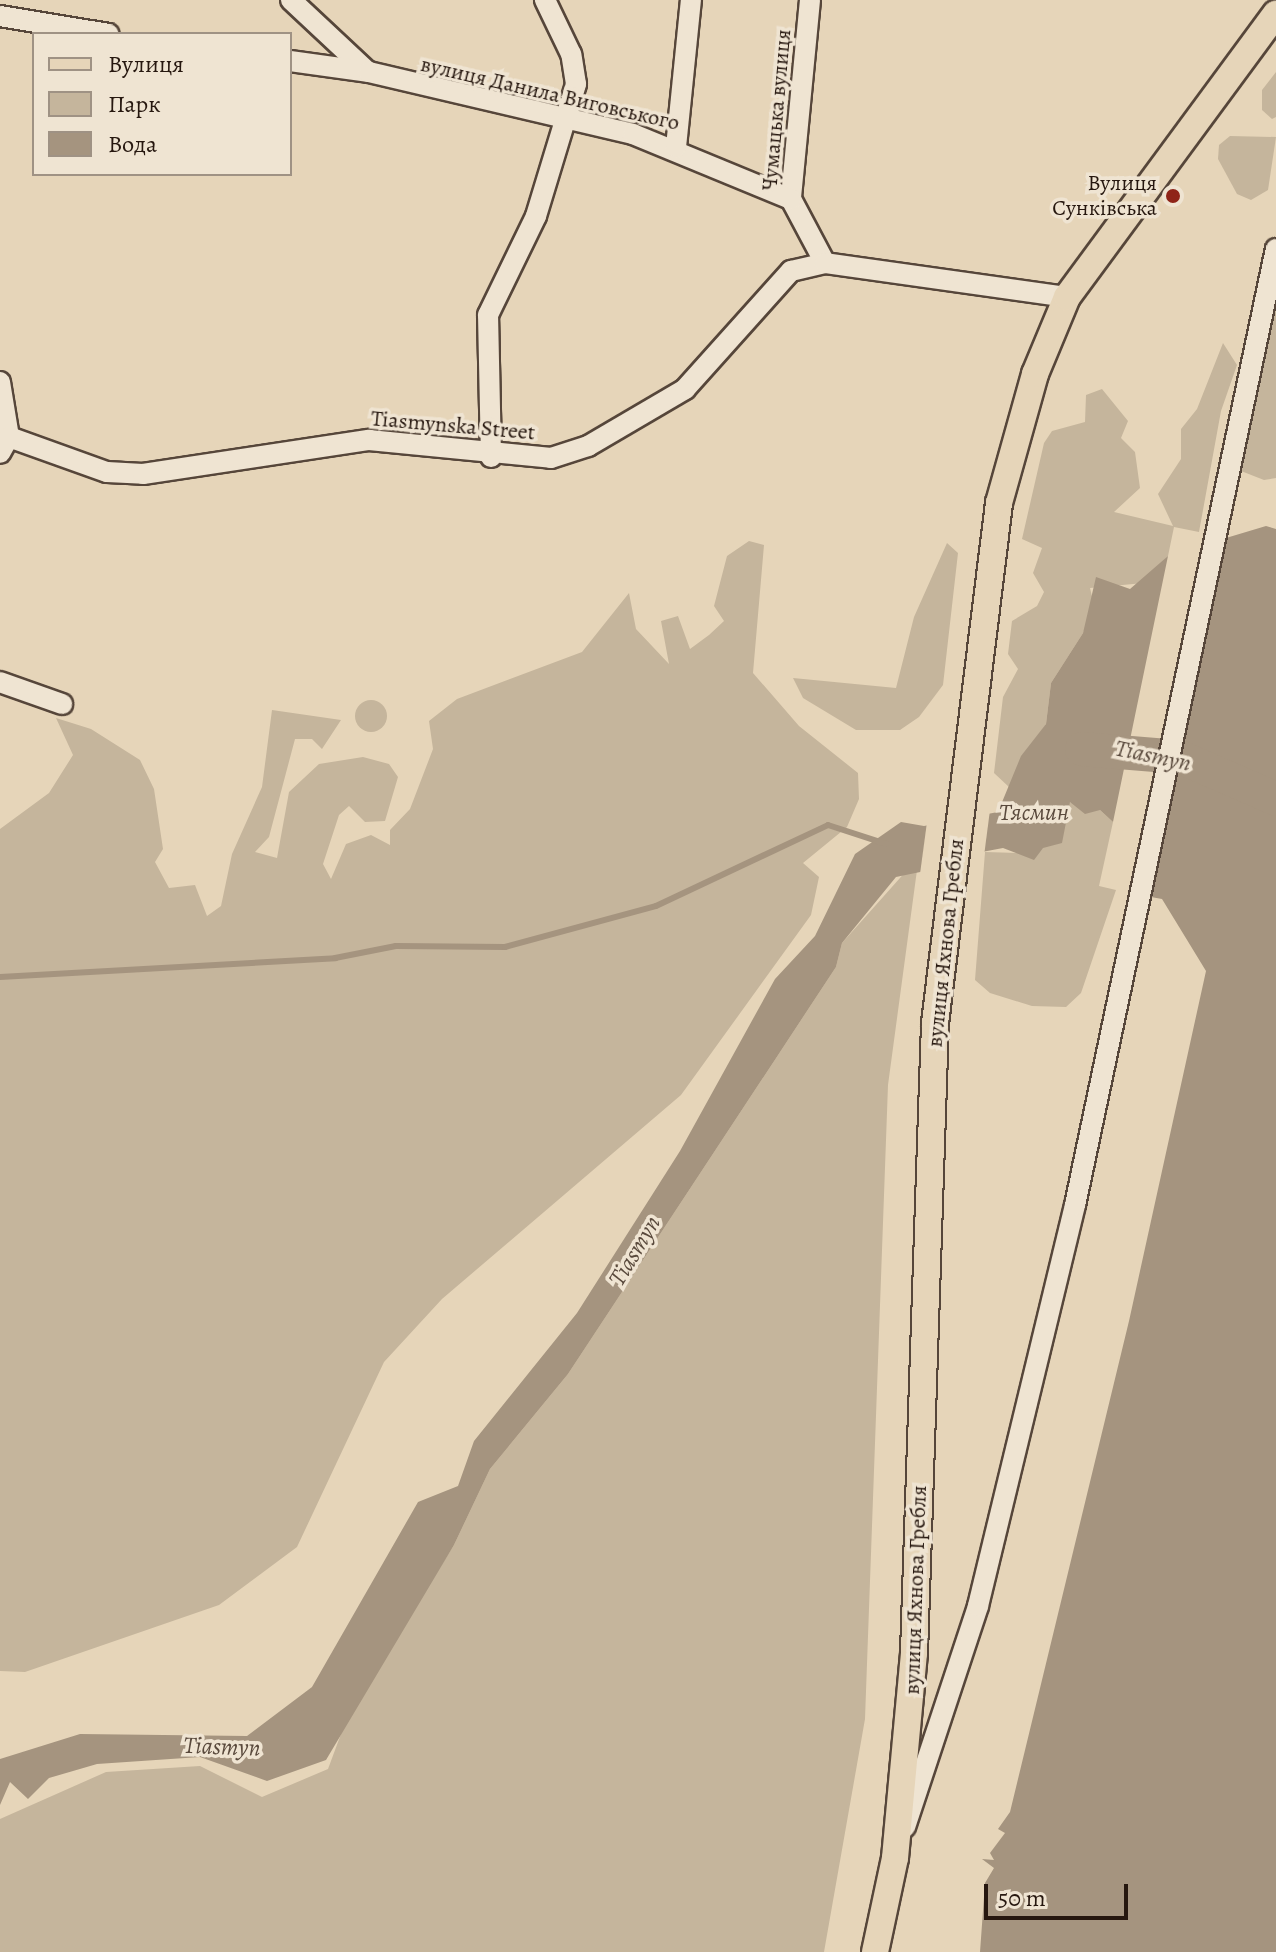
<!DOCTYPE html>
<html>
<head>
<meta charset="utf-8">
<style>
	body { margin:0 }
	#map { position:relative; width:1276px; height:1952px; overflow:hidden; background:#e6d5b9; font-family:Alegreya,serif }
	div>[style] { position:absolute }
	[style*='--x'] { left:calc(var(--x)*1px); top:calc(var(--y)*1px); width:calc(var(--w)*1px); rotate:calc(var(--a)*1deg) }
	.green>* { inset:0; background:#c5b59c }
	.round { border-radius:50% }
	.water>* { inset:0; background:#a5947f }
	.pier>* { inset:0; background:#e6d5b9 }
	.stream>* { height:6px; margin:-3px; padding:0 3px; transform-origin:3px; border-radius:3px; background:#a5947f }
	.river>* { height:34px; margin:-17px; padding:0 17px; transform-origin:17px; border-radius:17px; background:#a5947f }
	.roads { filter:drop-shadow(2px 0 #56463a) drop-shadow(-2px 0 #56463a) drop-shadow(0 2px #56463a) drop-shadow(0 -2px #56463a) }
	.minor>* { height:20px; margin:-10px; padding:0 10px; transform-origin:10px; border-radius:10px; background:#efe4d2 }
	.major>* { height:26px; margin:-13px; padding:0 13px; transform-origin:13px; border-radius:13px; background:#e6d5b9 }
	.dots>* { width:22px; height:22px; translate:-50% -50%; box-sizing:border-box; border:4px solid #efe4d2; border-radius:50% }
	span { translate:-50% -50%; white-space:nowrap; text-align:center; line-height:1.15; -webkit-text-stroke:7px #efe4d2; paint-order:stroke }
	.street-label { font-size:22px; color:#26170f }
	.poi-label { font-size:22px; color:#26170f }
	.right { translate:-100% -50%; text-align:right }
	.water-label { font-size:24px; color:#59493c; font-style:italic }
	.legend { position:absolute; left:32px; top:32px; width:260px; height:144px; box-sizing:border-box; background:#efe4d2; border:2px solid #9f9284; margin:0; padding:10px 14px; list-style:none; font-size:24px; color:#26170f }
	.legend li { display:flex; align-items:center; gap:16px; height:40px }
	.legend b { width:40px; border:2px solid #9f9284 }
	.scale { position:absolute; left:984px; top:1884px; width:144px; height:36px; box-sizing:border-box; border:4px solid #26170f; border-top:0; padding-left:10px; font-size:24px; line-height:28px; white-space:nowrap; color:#26170f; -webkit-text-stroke:6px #efe4d2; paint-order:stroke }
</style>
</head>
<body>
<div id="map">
	<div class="green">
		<i style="clip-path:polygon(1276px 72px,1276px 117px,1272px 119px,1262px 110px,1262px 90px)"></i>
		<i style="clip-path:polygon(1230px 136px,1276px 137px,1268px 190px,1251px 200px,1237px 194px,1218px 159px,1219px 145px)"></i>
		<i style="clip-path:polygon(1276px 304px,1276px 478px,1264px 480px,1241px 471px)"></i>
		<i style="clip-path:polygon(1223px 343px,1237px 365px,1221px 411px,1199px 532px,1174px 527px,1168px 556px,1144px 583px,1090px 588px,1094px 605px,1083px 633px,1051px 683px,1046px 724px,1009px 787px,994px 773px,1003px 697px,1018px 669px,1008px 654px,1012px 621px,1037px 606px,1044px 592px,1033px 573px,1042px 548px,1022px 539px,1044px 443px,1052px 431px,1085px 422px,1086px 395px,1102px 389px,1128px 421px,1121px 438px,1135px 452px,1140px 488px,1114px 512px,1173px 526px,1158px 494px,1181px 459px,1181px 429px,1197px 409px)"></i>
		<i style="clip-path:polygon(749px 541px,764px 545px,753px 673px,799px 726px,858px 773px,859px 799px,847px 827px,803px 863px,819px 877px,811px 915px,681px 1095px,442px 1299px,384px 1362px,297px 1547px,219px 1605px,25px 1672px,0 1671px,0 829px,49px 793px,73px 755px,56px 718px,91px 729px,140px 760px,154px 789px,163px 849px,155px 862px,169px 888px,195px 885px,207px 916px,221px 906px,232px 854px,262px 787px,272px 710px,341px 720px,322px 749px,312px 739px,295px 739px,269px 837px,255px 852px,277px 858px,289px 792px,319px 764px,363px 757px,389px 764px,398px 777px,385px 821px,365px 822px,349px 806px,339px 815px,323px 864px,331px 879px,346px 844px,371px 835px,390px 845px,390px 830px,410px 809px,433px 749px,429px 721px,457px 699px,582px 652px,629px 593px,636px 629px,669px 664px,661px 621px,678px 616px,690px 649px,709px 635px,724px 621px,714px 606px,727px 556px)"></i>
		<i style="clip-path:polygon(947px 543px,958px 553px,943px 685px,919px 717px,900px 730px,856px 730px,803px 698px,793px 678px,896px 688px,914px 617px)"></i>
		<i class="round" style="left:355px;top:700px;width:32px;height:32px"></i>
		<i style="clip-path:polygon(1070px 802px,1100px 810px,1113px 822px,1099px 886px,1116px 890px,1081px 993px,1066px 1007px,1032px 1006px,990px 993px,975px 980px,985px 852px,1021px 853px)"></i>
		<i style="clip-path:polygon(908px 869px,917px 870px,888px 1085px,865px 1719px,824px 1952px,0 1952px,0 1819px,106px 1772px,200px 1766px,262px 1797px,328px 1769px,348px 1715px,454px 1545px,490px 1469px,568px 1374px,836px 967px,842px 943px)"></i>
	</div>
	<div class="water">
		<i style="clip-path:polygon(1266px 526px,1276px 529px,1276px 1952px,980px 1952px,985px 1883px,994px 1868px,982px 1859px,994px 1860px,990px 1853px,1005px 1833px,998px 1829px,1010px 1812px,1129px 1321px,1206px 971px,1162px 899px,1151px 897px,1226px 538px)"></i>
		<i style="clip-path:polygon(1168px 556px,1113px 822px,1100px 810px,1085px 814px,1070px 802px,1062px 843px,1043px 848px,1034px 860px,1003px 848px,929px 862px,925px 871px,896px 877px,842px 943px,836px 967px,568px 1374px,490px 1469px,454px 1545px,326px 1760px,267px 1781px,200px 1757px,97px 1764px,49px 1778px,28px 1799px,10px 1782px,0 1805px,0 1759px,80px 1734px,247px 1736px,312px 1687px,418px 1502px,458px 1486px,474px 1441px,577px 1313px,680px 1151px,775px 979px,815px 936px,855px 854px,901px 822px,924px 826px,998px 812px,1021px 756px,1046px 724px,1051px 683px,1083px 633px,1096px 577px,1130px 589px)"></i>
	</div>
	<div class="pier">
		<i style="clip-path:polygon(990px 810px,984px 856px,920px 874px,927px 822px)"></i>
	</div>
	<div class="stream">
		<i style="--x:0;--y:977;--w:336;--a:-3.2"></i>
		<i style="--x:335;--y:958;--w:62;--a:-11.1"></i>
		<i style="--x:396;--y:946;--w:109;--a:0.5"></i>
		<i style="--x:505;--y:947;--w:156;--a:-15.2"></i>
		<i style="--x:656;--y:906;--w:190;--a:-25.2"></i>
		<i style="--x:828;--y:825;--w:61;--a:18.1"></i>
	</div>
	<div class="river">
		<i style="--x:1082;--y:749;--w:98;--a:4.7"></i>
		<i style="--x:1180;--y:757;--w:105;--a:23.6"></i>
	</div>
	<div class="roads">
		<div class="minor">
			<i style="--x:291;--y:0;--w:104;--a:43.1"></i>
			<i style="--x:810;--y:0;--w:200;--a:95.5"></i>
			<i style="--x:791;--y:199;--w:72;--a:62"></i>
			<i style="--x:0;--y:16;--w:110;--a:9.4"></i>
			<i style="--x:290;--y:61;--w:80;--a:7.9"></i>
			<i style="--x:369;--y:72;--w:271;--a:13.2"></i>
			<i style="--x:633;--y:134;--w:171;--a:22.4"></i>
			<i style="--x:676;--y:147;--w:148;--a:-84.2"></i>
			<i style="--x:0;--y:382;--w:56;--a:80.7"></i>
			<i style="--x:9;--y:437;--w:18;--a:119"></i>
			<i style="--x:9;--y:437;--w:104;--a:19.7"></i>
			<i style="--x:107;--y:472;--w:36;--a:3"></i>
			<i style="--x:143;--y:474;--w:229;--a:-8.6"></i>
			<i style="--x:369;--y:440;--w:183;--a:5.6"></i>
			<i style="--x:551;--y:458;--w:39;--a:-18"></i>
			<i style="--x:588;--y:446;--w:113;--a:-30.4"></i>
			<i style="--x:685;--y:389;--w:159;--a:-48.1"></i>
			<i style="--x:791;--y:271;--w:35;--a:-13"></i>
			<i style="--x:825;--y:263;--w:244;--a:8"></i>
			<i style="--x:491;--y:457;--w:142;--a:-91.2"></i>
			<i style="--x:488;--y:315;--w:110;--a:-64.1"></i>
			<i style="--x:536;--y:216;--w:138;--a:-73.1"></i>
			<i style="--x:576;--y:84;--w:30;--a:-99"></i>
			<i style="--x:571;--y:54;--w:60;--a:-115.7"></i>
			<i style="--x:0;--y:682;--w:66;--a:19.5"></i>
			<i style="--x:905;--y:1827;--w:233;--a:-71.7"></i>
			<i style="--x:978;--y:1606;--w:413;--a:-76.4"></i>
			<i style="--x:1075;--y:1205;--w:977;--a:-78.13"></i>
		</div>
		<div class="major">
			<i style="--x:875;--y:1952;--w:96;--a:-78"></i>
			<i style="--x:895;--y:1858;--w:206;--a:-84.7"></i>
			<i style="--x:914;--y:1653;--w:630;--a:-88.09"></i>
			<i style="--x:935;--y:1023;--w:524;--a:-82.98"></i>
			<i style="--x:999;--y:503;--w:134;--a:-74.4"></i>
			<i style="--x:1035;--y:374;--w:83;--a:-67.4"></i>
			<i style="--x:1067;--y:297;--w:352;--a:-53.6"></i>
		</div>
	</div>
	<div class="dots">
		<i style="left:1173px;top:196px;background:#8f2418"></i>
	</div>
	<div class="street-label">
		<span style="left:550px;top:94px;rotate:13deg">вулиця Данила Виговського</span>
		<span style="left:777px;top:110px;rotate:-85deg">Чумацька вулиця</span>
		<span style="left:453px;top:426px;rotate:5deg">Tiasmynska Street</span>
		<span style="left:946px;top:943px;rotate:-84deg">вулиця Яхнова Гребля</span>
		<span style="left:916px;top:1590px;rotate:-88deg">вулиця Яхнова Гребля</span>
	</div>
	<div class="poi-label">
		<span class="right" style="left:1157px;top:196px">Вулиця<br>Сунківська</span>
	</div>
	<div class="water-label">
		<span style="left:1153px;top:756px;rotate:12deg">Tiasmyn</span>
		<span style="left:1034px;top:813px">Тясмин</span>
		<span style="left:635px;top:1251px;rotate:-59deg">Tiasmyn</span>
		<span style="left:222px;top:1747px;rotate:2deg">Tiasmyn</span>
	</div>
	<ul class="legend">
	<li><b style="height:10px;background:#e6d5b9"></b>Вулиця</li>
	<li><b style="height:22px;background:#c5b59c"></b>Парк</li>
	<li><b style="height:22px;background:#a5947f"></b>Вода</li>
	</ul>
	<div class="scale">50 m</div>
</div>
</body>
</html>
